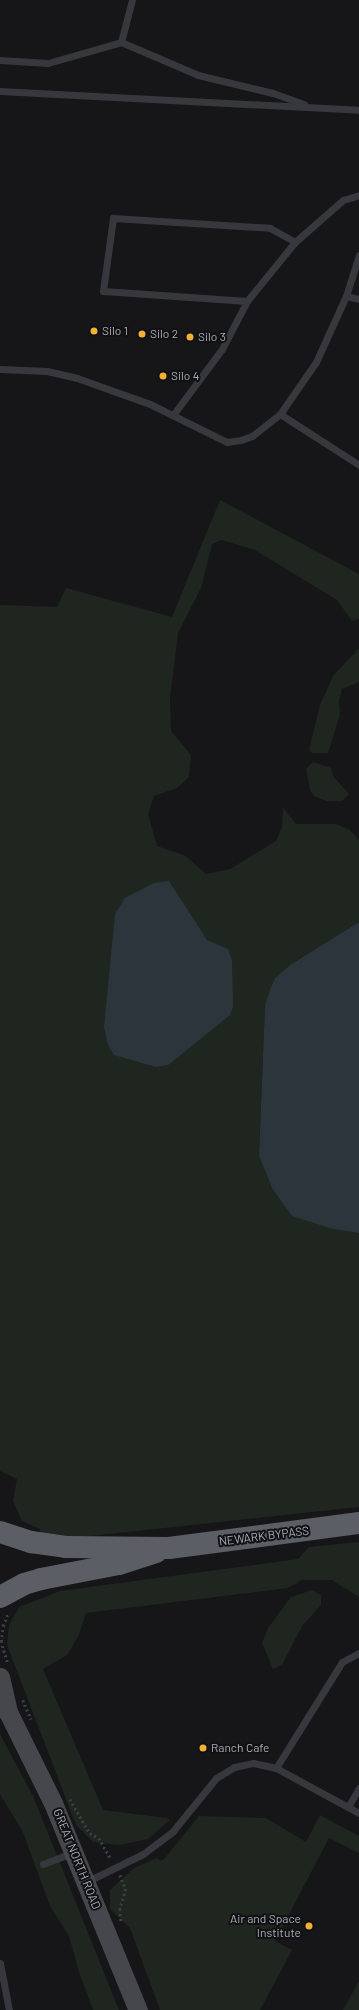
<!DOCTYPE html>
<html>
<head>
<meta charset="utf-8">
<style>
	body { margin:0 }
	#map { position:relative; width:359px; height:2010px; overflow:hidden; background:#161618; font-family:Barlow,sans-serif }
	div>[style] { position:absolute }
	[style*='--x'] { left:calc(var(--x)*1px); top:calc(var(--y)*1px); width:calc(var(--w)*1px); rotate:calc(var(--a)*1deg) }
	.green>* { inset:0; background:#1e261f }
	.water>* { inset:0; background:#2c353c }
	.path>* { height:2.5px; margin-top:-1.25px; transform-origin:0; background:repeating-linear-gradient(90deg,#3d3f44 0 2px,transparent 0 5px) }
	.service>* { height:7px; margin:-3.5px; padding:0 3.5px; transform-origin:3.5px; border-radius:3.5px; background:#37383d }
	.secondary>* { height:19px; margin:-9.5px; padding:0 9.5px; transform-origin:9.5px; border-radius:9.5px; background:#45474d }
	.trunk>* { height:22px; margin:-11px; padding:0 11px; transform-origin:11px; border-radius:11px; background:#5b5e65 }
	.dots>* { width:11px; height:11px; translate:-50% -50%; box-sizing:border-box; border:2px solid #111113; border-radius:50% }
	span { translate:-50% -50%; white-space:nowrap; text-align:center; line-height:1.15; -webkit-text-stroke:4px #111113; paint-order:stroke }
	.poi-label { font-size:12px; color:#a8adb8 }
	.left { translate:0 -50%; text-align:left }
	.right { translate:-100% -50%; text-align:right }
	.street-label { font-size:12px; color:#a8adb8 }
</style>
</head>
<body>
<div id="map">
	<div class="green">
		<i style="clip-path:polygon(220px 500px,359px 574px,359px 619px,352px 621px,337px 600px,255px 550px,222px 540px,212px 544px,201px 588px,178px 633px,170px 698px,171px 731px,191px 755px,189px 777px,177px 788px,154px 796px,148px 814px,157px 846px,186px 856px,206px 874px,230px 869px,276px 841px,282px 827px,283px 808px,296px 824px,336px 824px,350px 830px,359px 840px,359px 922px,290px 965px,275px 978px,265px 1005px,259px 1156px,272px 1188px,333px 1229px,359px 1233px,359px 1507px,81px 1537px,60px 1536px,40px 1533px,40px 1529px,22px 1521px,13px 1501px,17px 1479px,0 1471px,0 605px,57px 607px,66px 588px,172px 617px)"></i>
		<i style="clip-path:polygon(359px 648px,359px 682px,342px 689px,339px 701px,340px 715px,328px 753px,312px 753px,309px 750px,320px 705px,333px 676px)"></i>
		<i style="clip-path:polygon(313px 762px,331px 768px,333px 776px,349px 794px,342px 801px,327px 801px,314px 796px,310px 790px,306px 769px)"></i>
		<i style="clip-path:polygon(359px 1542px,359px 1597px,332px 1580px,302px 1580px,288px 1588px,86px 1613px,79px 1635px,67px 1655px,43px 1669px,103px 1810px,167px 1818px,170px 1820px,148px 1839px,119px 1845px,93px 1842px,76px 1825px,7px 1645px,9px 1625px,19px 1607px,60px 1591px,298px 1559px,309px 1547px)"></i>
		<i style="clip-path:polygon(312px 1590px,321px 1595px,321px 1605px,302px 1626px,282px 1665px,273px 1669px,262px 1643px,268px 1628px,291px 1597px)"></i>
		<i style="clip-path:polygon(0 1734px,33px 1796px,119px 2010px,93px 2010px,79px 1972px,69px 1936px,50px 1906px,23px 1832px,0 1794px)"></i>
		<i style="clip-path:polygon(320px 1815px,359px 1836px,359px 1853px,329px 1838px,275px 1941px,292px 1950px,260px 2010px,160px 2010px,130px 1928px,110px 1909px,110px 1890px,134px 1868px,157px 1858px,160px 1861px,164px 1859px,199px 1816px,266px 1818px,306px 1842px)"></i>
		<i style="clip-path:polygon(359px 1981px,359px 2010px,343px 2010px)"></i>
	</div>
	<div class="water">
		<i style="clip-path:polygon(169px 881px,207px 940px,228px 949px,232px 960px,233px 1007px,230px 1015px,177px 1058px,168px 1065px,156px 1067px,114px 1055px,108px 1045px,104px 1027px,115px 914px,125px 898px,154px 883px)"></i>
		<i style="clip-path:polygon(359px 922px,359px 1233px,333px 1229px,292px 1216px,272px 1188px,259px 1156px,265px 1005px,270px 990px,275px 978px,290px 965px)"></i>
	</div>
	<div class="path">
		<i style="--x:7;--y:1662;--w:21;--a:-107"></i>
		<i style="--x:1;--y:1642;--w:16;--a:-83"></i>
		<i style="--x:3;--y:1626;--w:14;--a:-69"></i>
		<i style="--x:23;--y:1700;--w:21;--a:67"></i>
		<i style="--x:70;--y:1799;--w:39;--a:60"></i>
		<i style="--x:90;--y:1833;--w:10;--a:29"></i>
		<i style="--x:99;--y:1838;--w:24;--a:60"></i>
		<i style="--x:120;--y:1875;--w:15;--a:67"></i>
		<i style="--x:126;--y:1889;--w:21;--a:107"></i>
		<i style="--x:120;--y:1909;--w:12;--a:85"></i>
	</div>
	<div class="service">
		<i style="--x:121;--y:42;--w:84;--a:23.2"></i>
		<i style="--x:198;--y:75;--w:77;--a:13.5"></i>
		<i style="--x:273;--y:93;--w:33;--a:20"></i>
		<i style="--x:0;--y:60;--w:48;--a:3.6"></i>
		<i style="--x:48;--y:63;--w:76;--a:-16"></i>
		<i style="--x:121;--y:42;--w:43;--a:-75.3"></i>
		<i style="--x:0;--y:91;--w:360;--a:3"></i>
		<i style="--x:346;--y:296;--w:13;--a:13"></i>
		<i style="--x:247;--y:301;--w:144;--a:-176"></i>
		<i style="--x:103;--y:291;--w:74;--a:-82.2"></i>
		<i style="--x:113;--y:218;--w:157;--a:3.6"></i>
		<i style="--x:270;--y:228;--w:29;--a:29"></i>
		<i style="--x:0;--y:369;--w:47;--a:2.4"></i>
		<i style="--x:47;--y:371;--w:31;--a:13"></i>
		<i style="--x:77;--y:378;--w:77;--a:19.6"></i>
		<i style="--x:150;--y:404;--w:86;--a:26.3"></i>
		<i style="--x:227;--y:442;--w:14;--a:-8"></i>
		<i style="--x:241;--y:440;--w:12;--a:-20"></i>
		<i style="--x:252;--y:436;--w:36;--a:-38"></i>
		<i style="--x:280;--y:414;--w:63;--a:-55.3"></i>
		<i style="--x:316;--y:362;--w:72;--a:-65.6"></i>
		<i style="--x:346;--y:296;--w:43;--a:-72.4"></i>
		<i style="--x:280;--y:414;--w:94;--a:32.8"></i>
		<i style="--x:173;--y:415;--w:82;--a:-53.4"></i>
		<i style="--x:222;--y:349;--w:54;--a:-62.5"></i>
		<i style="--x:247;--y:301;--w:76;--a:-50.9"></i>
		<i style="--x:295;--y:242;--w:64;--a:-41.2"></i>
		<i style="--x:343;--y:200;--w:17;--a:-17"></i>
		<i style="--x:276;--y:1768;--w:125;--a:-58.1"></i>
		<i style="--x:342;--y:1662;--w:19;--a:-28"></i>
		<i style="--x:348;--y:1807;--w:22;--a:-60"></i>
		<i style="--x:43;--y:1864;--w:31;--a:-21"></i>
		<i style="--x:86;--y:1882;--w:64;--a:-26.2"></i>
		<i style="--x:143;--y:1854;--w:38;--a:-37"></i>
		<i style="--x:173;--y:1831;--w:68;--a:-50.9"></i>
		<i style="--x:216;--y:1778;--w:21;--a:-31"></i>
		<i style="--x:234;--y:1767;--w:19;--a:-12"></i>
		<i style="--x:253;--y:1763;--w:24;--a:12"></i>
		<i style="--x:276;--y:1768;--w:94;--a:28.5"></i>
		<i style="--x:0;--y:1963;--w:48;--a:79.2"></i>
	</div>
	<div class="secondary">
		<i style="--x:0;--y:1677;--w:36;--a:77"></i>
		<i style="--x:0;--y:1705;--w:11;--a:41"></i>
		<i style="--x:8;--y:1712;--w:102;--a:63.7"></i>
		<i style="--x:53;--y:1803;--w:224;--a:67.7"></i>
	</div>
	<div class="trunk">
		<i style="--x:0;--y:1532;--w:33;--a:18"></i>
		<i style="--x:31;--y:1542;--w:35;--a:8"></i>
		<i style="--x:66;--y:1547;--w:103;--a:0.6"></i>
		<i style="--x:169;--y:1548;--w:192;--a:-7.5"></i>
		<i style="--x:0;--y:1597;--w:27;--a:-28"></i>
		<i style="--x:24;--y:1584;--w:18;--a:-16"></i>
		<i style="--x:41;--y:1579;--w:79;--a:-10.9"></i>
		<i style="--x:119;--y:1564;--w:39;--a:-18"></i>
	</div>
	<div class="dots">
		<i style="left:94px;top:331px;background:#f2b134"></i>
		<i style="left:142px;top:334px;background:#f2b134"></i>
		<i style="left:190px;top:337px;background:#f2b134"></i>
		<i style="left:163px;top:376px;background:#f2b134"></i>
		<i style="left:203px;top:1748px;background:#f2b134"></i>
		<i style="left:309px;top:1926px;background:#f2b134"></i>
	</div>
	<div class="poi-label">
		<span class="left" style="left:102px;top:331px">Silo 1</span>
		<span class="left" style="left:150px;top:334px">Silo 2</span>
		<span class="left" style="left:198px;top:337px">Silo 3</span>
		<span class="left" style="left:171px;top:376px">Silo 4</span>
		<span class="left" style="left:211px;top:1748px">Ranch Cafe</span>
		<span class="right" style="left:301px;top:1926px">Air and Space<br>Institute</span>
	</div>
	<div class="street-label">
		<span style="left:264px;top:1536px;rotate:-7deg">NEWARK BYPASS</span>
		<span style="left:77px;top:1859px;rotate:68deg">GREAT NORTH ROAD</span>
	</div>
</div>
</body>
</html>
